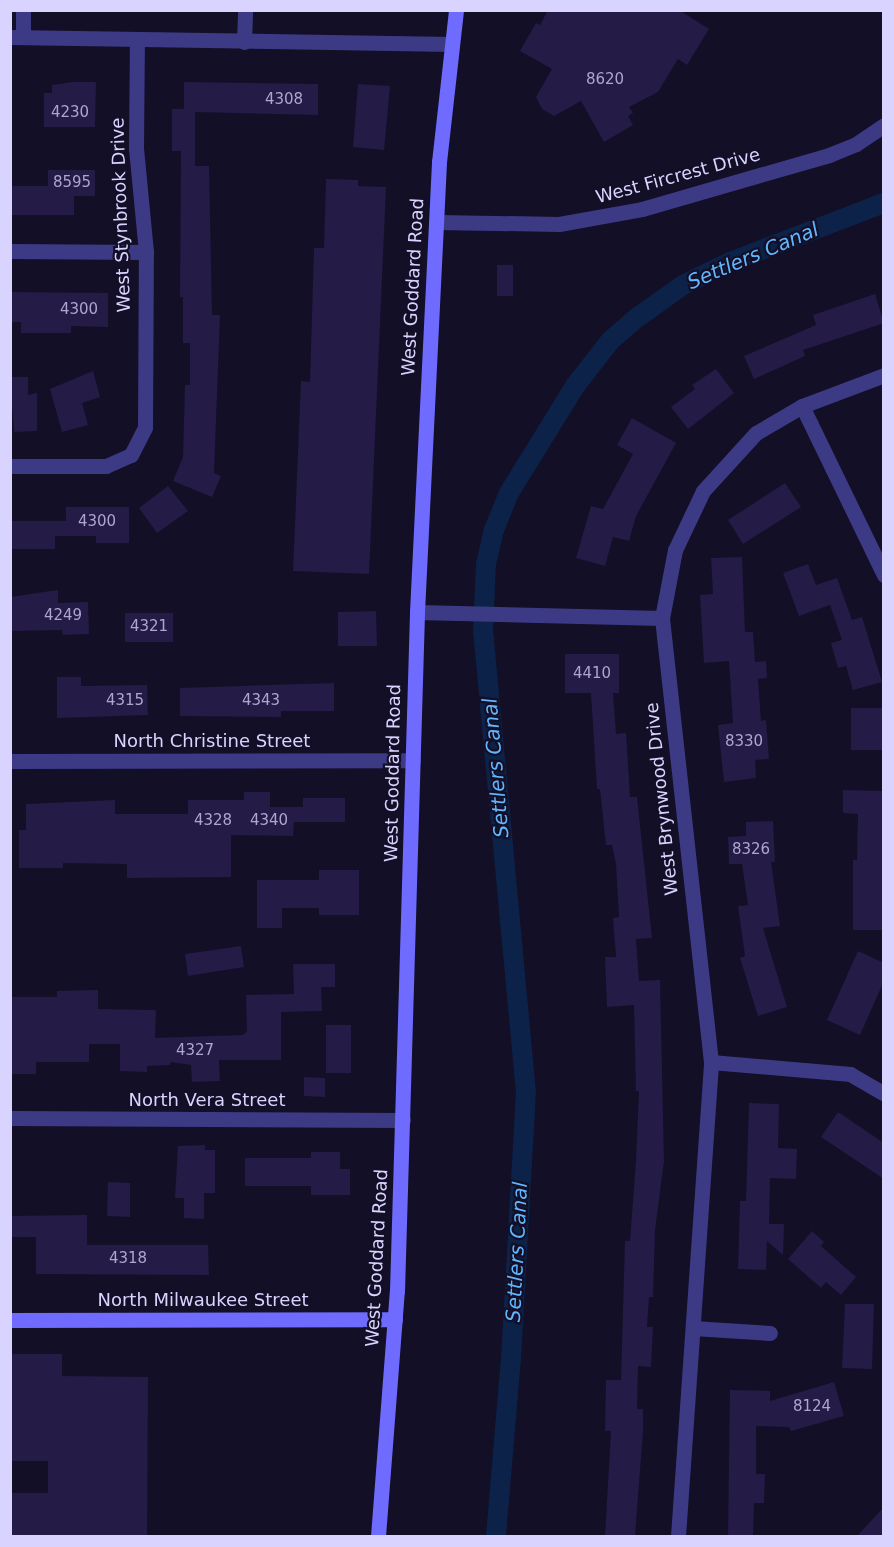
<!DOCTYPE html>
<html>
<head>
<meta charset="utf-8">
<style>
	body { margin:0 }
	#map { position:relative; width:894px; height:1547px; overflow:hidden; background:#130f26; font-family:"DejaVu Sans",sans-serif }
	div>[style] { position:absolute }
	[style*='--x'] { left:calc(var(--x)*1px); top:calc(var(--y)*1px); width:calc(var(--w)*1px); rotate:calc(var(--a)*1deg) }
	.canal>* { height:20px; margin:-10px; padding:0 10px; transform-origin:10px; border-radius:10px; background:#0c2248 }
	.building>* { inset:0; background:#241b47 }
	.street>* { height:15px; margin:-7.5px; padding:0 7.5px; transform-origin:7.5px; border-radius:7.5px; background:#3d3a85 }
	.secondary>* { height:15px; margin:-7.5px; padding:0 7.5px; transform-origin:7.5px; border-radius:7.5px; background:#6f6bff }
	span { translate:-50% -50%; white-space:nowrap; text-align:center; line-height:1.15; -webkit-text-stroke:4.5px #130f26; paint-order:stroke }
	.number-label { font-size:15px; color:#aca6d1 }
	.number-label span { -webkit-text-stroke-width:0 }
	.street-label { font-size:18px; color:#d9d4ff }
	.water-label { font-size:20px; color:#62b6ff; font-style:italic }
	.frame { position:absolute; inset:0; border:12px solid #d9d4ff; pointer-events:none }
</style>
</head>
<body>
<div id="map">
	<div class="canal">
		<i style="--x:496;--y:1536;--w:178;--a:-85.2"></i>
		<i style="--x:511;--y:1359;--w:266;--a:-86.8"></i>
		<i style="--x:526;--y:1093;--w:463;--a:-95.3"></i>
		<i style="--x:483;--y:632;--w:68;--a:-87.5"></i>
		<i style="--x:486;--y:564;--w:35;--a:-77"></i>
		<i style="--x:494;--y:530;--w:40;--a:-68"></i>
		<i style="--x:509;--y:493;--w:126;--a:-58.3"></i>
		<i style="--x:575;--y:386;--w:57;--a:-52.1"></i>
		<i style="--x:610;--y:341;--w:37;--a:-41"></i>
		<i style="--x:638;--y:317;--w:55;--a:-35.4"></i>
		<i style="--x:683;--y:285;--w:52;--a:-26.1"></i>
		<i style="--x:730;--y:262;--w:165;--a:-21"></i>
	</div>
	<div class="building">
		<i style="clip-path:polygon(548px 10px,679px 10px,709px 29px,687px 65px,678px 59px,658px 92px,629px 107px,633px 113px,628px 116px,633px 125px,604px 142px,581px 101px,554px 116px,542px 109px,536px 97px,552px 69px,520px 51px,536px 23px,540px 25px)"></i>
		<i style="clip-path:polygon(73px 82px,96px 82px,95px 127px,44px 127px,44px 93px,52px 93px,52px 85px)"></i>
		<i style="clip-path:polygon(184px 82px,318px 84px,318px 115px,195px 112px,195px 166px,209px 166px,212px 315px,220px 315px,214px 473px,221px 476px,212px 497px,173px 481px,183px 457px,185px 385px,190px 385px,190px 343px,183px 343px,183px 297px,180px 297px,181px 151px,172px 151px,172px 109px,184px 109px)"></i>
		<i style="clip-path:polygon(358px 84px,390px 86px,384px 150px,353px 147px)"></i>
		<i style="clip-path:polygon(48px 170px,95px 170px,95px 196px,74px 196px,74px 215px,10px 215px,10px 186px,48px 186px)"></i>
		<i style="clip-path:polygon(326px 179px,358px 180px,358px 186px,386px 187px,369px 574px,293px 571px,301px 381px,310px 382px,314px 248px,324px 248px)"></i>
		<i style="clip-path:polygon(497px 265px,513px 265px,513px 296px,497px 296px)"></i>
		<i style="clip-path:polygon(10px 292px,108px 293px,108px 327px,71px 326px,71px 333px,21px 333px,21px 322px,10px 322px)"></i>
		<i style="clip-path:polygon(875px 294px,884px 323px,803px 350px,805px 356px,754px 379px,744px 356px,816px 325px,813px 315px)"></i>
		<i style="clip-path:polygon(716px 369px,734px 393px,688px 429px,671px 407px,695px 389px,692px 385px)"></i>
		<i style="clip-path:polygon(93px 371px,100px 397px,82px 403px,88px 425px,62px 432px,50px 389px)"></i>
		<i style="clip-path:polygon(10px 377px,28px 377px,28px 395px,37px 393px,37px 431px,14px 432px)"></i>
		<i style="clip-path:polygon(632px 418px,676px 443px,636px 516px,629px 541px,613px 537px,605px 566px,576px 558px,591px 506px,603px 509px,633px 454px,617px 445px)"></i>
		<i style="clip-path:polygon(785px 483px,801px 507px,743px 544px,728px 520px)"></i>
		<i style="clip-path:polygon(168px 486px,188px 511px,157px 533px,139px 508px)"></i>
		<i style="clip-path:polygon(66px 507px,129px 507px,129px 543px,96px 543px,96px 536px,55px 536px,55px 549px,10px 549px,10px 521px,66px 521px)"></i>
		<i style="clip-path:polygon(742px 557px,745px 632px,753px 632px,755px 662px,766px 661px,767px 678px,758px 679px,761px 721px,766px 720px,769px 759px,755px 760px,756px 778px,724px 782px,718px 725px,733px 723px,729px 661px,704px 663px,700px 595px,713px 594px,711px 558px)"></i>
		<i style="clip-path:polygon(808px 564px,816px 585px,837px 578px,852px 620px,862px 617px,882px 682px,853px 690px,846px 666px,838px 668px,831px 643px,842px 640px,830px 605px,799px 616px,783px 573px)"></i>
		<i style="clip-path:polygon(58px 590px,58px 603px,88px 602px,89px 634px,63px 635px,62px 630px,10px 631px,10px 597px)"></i>
		<i style="clip-path:polygon(376px 611px,377px 646px,338px 646px,338px 612px)"></i>
		<i style="clip-path:polygon(125px 613px,173px 613px,173px 642px,125px 642px)"></i>
		<i style="clip-path:polygon(565px 654px,619px 654px,619px 693px,613px 693px,616px 734px,626px 733px,630px 797px,637px 797px,652px 938px,636px 939px,639px 981px,660px 980px,664px 1161px,655px 1230px,653px 1297px,649px 1297px,647px 1327px,653px 1327px,651px 1367px,638px 1366px,637px 1409px,643px 1409px,643px 1431px,635px 1536px,605px 1536px,611px 1431px,605px 1431px,606px 1380px,621px 1380px,625px 1241px,630px 1241px,636px 1161px,639px 1091px,636px 1091px,634px 1005px,607px 1007px,605px 957px,616px 957px,613px 918px,619px 917px,616px 864px,612px 845px,606px 845px,600px 789px,597px 789px,591px 693px,565px 693px)"></i>
		<i style="clip-path:polygon(57px 677px,81px 677px,81px 686px,147px 685px,148px 715px,57px 718px)"></i>
		<i style="clip-path:polygon(334px 683px,334px 711px,281px 711px,281px 717px,180px 716px,180px 688px)"></i>
		<i style="clip-path:polygon(851px 708px,882px 708px,882px 750px,851px 750px)"></i>
		<i style="clip-path:polygon(843px 790px,884px 791px,884px 930px,853px 930px,853px 860px,857px 860px,858px 814px,843px 813px)"></i>
		<i style="clip-path:polygon(244px 792px,270px 792px,270px 807px,303px 807px,303px 798px,345px 798px,345px 822px,294px 822px,293px 836px,231px 835px,231px 877px,127px 878px,127px 864px,63px 863px,63px 868px,19px 868px,19px 830px,26px 830px,26px 804px,115px 800px,115px 814px,188px 814px,188px 800px,244px 800px)"></i>
		<i style="clip-path:polygon(773px 821px,775px 862px,771px 862px,780px 926px,763px 928px,787px 1007px,758px 1016px,740px 958px,745px 956px,738px 906px,748px 905px,742px 864px,729px 864px,728px 837px,746px 836px,746px 822px)"></i>
		<i style="clip-path:polygon(319px 870px,359px 870px,359px 915px,319px 915px,319px 908px,282px 908px,282px 928px,257px 928px,257px 880px,319px 880px)"></i>
		<i style="clip-path:polygon(241px 946px,244px 967px,188px 976px,185px 954px)"></i>
		<i style="clip-path:polygon(858px 951px,884px 963px,884px 981px,860px 1035px,827px 1020px)"></i>
		<i style="clip-path:polygon(293px 964px,335px 964px,335px 987px,321px 987px,322px 1011px,281px 1012px,281px 1060px,219px 1060px,220px 1081px,192px 1082px,191px 1065px,171px 1062px,170px 1065px,147px 1066px,147px 1072px,120px 1071px,120px 1044px,89px 1044px,89px 1062px,36px 1062px,36px 1074px,10px 1074px,10px 997px,57px 997px,57px 991px,98px 990px,98px 1009px,156px 1010px,155px 1038px,243px 1035px,247px 1031px,246px 995px,294px 994px)"></i>
		<i style="clip-path:polygon(326px 1025px,351px 1025px,351px 1073px,326px 1073px)"></i>
		<i style="clip-path:polygon(304px 1077px,325px 1078px,325px 1097px,304px 1096px)"></i>
		<i style="clip-path:polygon(749px 1103px,779px 1104px,778px 1148px,797px 1149px,796px 1179px,770px 1178px,769px 1224px,784px 1224px,783px 1255px,767px 1241px,766px 1270px,738px 1269px,740px 1201px,746px 1201px)"></i>
		<i style="clip-path:polygon(838px 1112px,884px 1143px,884px 1179px,821px 1137px)"></i>
		<i style="clip-path:polygon(205px 1145px,205px 1150px,215px 1150px,215px 1193px,204px 1193px,204px 1219px,184px 1218px,184px 1198px,175px 1198px,178px 1146px)"></i>
		<i style="clip-path:polygon(311px 1152px,340px 1152px,340px 1169px,350px 1169px,350px 1195px,311px 1195px,311px 1186px,245px 1186px,245px 1158px,311px 1158px)"></i>
		<i style="clip-path:polygon(108px 1182px,130px 1183px,130px 1217px,107px 1216px)"></i>
		<i style="clip-path:polygon(87px 1215px,87px 1245px,208px 1245px,209px 1275px,36px 1274px,36px 1237px,10px 1237px,10px 1216px)"></i>
		<i style="clip-path:polygon(812px 1231px,824px 1242px,821px 1246px,856px 1277px,841px 1295px,826px 1282px,821px 1288px,788px 1259px)"></i>
		<i style="clip-path:polygon(845px 1304px,874px 1304px,872px 1369px,842px 1368px)"></i>
		<i style="clip-path:polygon(10px 1354px,62px 1354px,62px 1376px,148px 1377px,147px 1536px,10px 1536px,10px 1493px,48px 1493px,48px 1461px,10px 1461px)"></i>
		<i style="clip-path:polygon(834px 1382px,844px 1416px,791px 1431px,789px 1427px,756px 1426px,756px 1474px,765px 1474px,764px 1503px,754px 1503px,753px 1536px,728px 1536px,730px 1390px,770px 1391px,770px 1401px)"></i>
		<i style="clip-path:polygon(884px 1507px,884px 1536px,857px 1536px)"></i>
	</div>
	<div class="street">
		<i style="--x:10;--y:37;--w:442;--a:0.9"></i>
		<i style="--x:23;--y:37;--w:27;--a:-90"></i>
		<i style="--x:244;--y:42;--w:32;--a:-88"></i>
		<i style="--x:436;--y:222;--w:123;--a:0.9"></i>
		<i style="--x:559;--y:224;--w:84;--a:-10.2"></i>
		<i style="--x:642;--y:209;--w:195;--a:-16.1"></i>
		<i style="--x:829;--y:155;--w:29;--a:-22"></i>
		<i style="--x:856;--y:144;--w:34;--a:-34"></i>
		<i style="--x:10;--y:251;--w:136;--a:0.4"></i>
		<i style="--x:802;--y:406;--w:188;--a:64.1"></i>
		<i style="--x:10;--y:466;--w:96;--a:0"></i>
		<i style="--x:106;--y:466;--w:27;--a:-24"></i>
		<i style="--x:131;--y:455;--w:30;--a:-63"></i>
		<i style="--x:145;--y:428;--w:176;--a:-89.7"></i>
		<i style="--x:146;--y:252;--w:104;--a:-95.5"></i>
		<i style="--x:136;--y:148;--w:107;--a:-89.5"></i>
		<i style="--x:417;--y:612;--w:245;--a:1.4"></i>
		<i style="--x:10;--y:761;--w:403;--a:-0.1"></i>
		<i style="--x:711;--y:1062;--w:140;--a:4.9"></i>
		<i style="--x:850;--y:1074;--w:39;--a:30"></i>
		<i style="--x:10;--y:1118;--w:393;--a:0.3"></i>
		<i style="--x:693;--y:1328;--w:77;--a:3.7"></i>
		<i style="--x:678;--y:1536;--w:475;--a:-86"></i>
		<i style="--x:711;--y:1062;--w:447;--a:-96.3"></i>
		<i style="--x:662;--y:618;--w:69;--a:-79.2"></i>
		<i style="--x:675;--y:550;--w:65;--a:-64.6"></i>
		<i style="--x:703;--y:491;--w:79;--a:-47.6"></i>
		<i style="--x:756;--y:433;--w:53;--a:-30.4"></i>
		<i style="--x:802;--y:406;--w:88;--a:-20.7"></i>
	</div>
	<div class="secondary">
		<i style="--x:10;--y:1320;--w:385;--a:-0.1"></i>
		<i style="--x:378;--y:1536;--w:246;--a:-85.6"></i>
		<i style="--x:397;--y:1291;--w:679;--a:-88.31"></i>
		<i style="--x:417;--y:612;--w:451;--a:-87.2"></i>
		<i style="--x:439;--y:162;--w:153;--a:-83.6"></i>
	</div>
	<div class="number-label">
		<span style="left:605px;top:80px">8620</span>
		<span style="left:284px;top:100px">4308</span>
		<span style="left:70px;top:113px">4230</span>
		<span style="left:72px;top:183px">8595</span>
		<span style="left:79px;top:310px">4300</span>
		<span style="left:97px;top:522px">4300</span>
		<span style="left:63px;top:616px">4249</span>
		<span style="left:149px;top:627px">4321</span>
		<span style="left:592px;top:674px">4410</span>
		<span style="left:125px;top:701px">4315</span>
		<span style="left:261px;top:701px">4343</span>
		<span style="left:744px;top:742px">8330</span>
		<span style="left:213px;top:821px">4328</span>
		<span style="left:269px;top:821px">4340</span>
		<span style="left:751px;top:850px">8326</span>
		<span style="left:195px;top:1051px">4327</span>
		<span style="left:128px;top:1259px">4318</span>
		<span style="left:812px;top:1407px">8124</span>
	</div>
	<div class="street-label">
		<span style="left:678px;top:176px;rotate:-15deg">West Fircrest Drive</span>
		<span style="left:121px;top:215px;rotate:-92deg">West Stynbrook Drive</span>
		<span style="left:413px;top:287px;rotate:-87deg">West Goddard Road</span>
		<span style="left:212px;top:741px">North Christine Street</span>
		<span style="left:393px;top:773px;rotate:-89deg">West Goddard Road</span>
		<span style="left:662px;top:799px;rotate:-96deg">West Brynwood Drive</span>
		<span style="left:207px;top:1100px">North Vera Street</span>
		<span style="left:377px;top:1258px;rotate:-87deg">West Goddard Road</span>
		<span style="left:203px;top:1300px">North Milwaukee Street</span>
	</div>
	<div class="water-label">
		<span style="left:753px;top:256px;rotate:-23deg">Settlers Canal</span>
		<span style="left:496px;top:768px;rotate:-95deg">Settlers Canal</span>
		<span style="left:517px;top:1252px;rotate:-87deg">Settlers Canal</span>
	</div>
	<div class="frame"></div>
</div>
</body>
</html>
